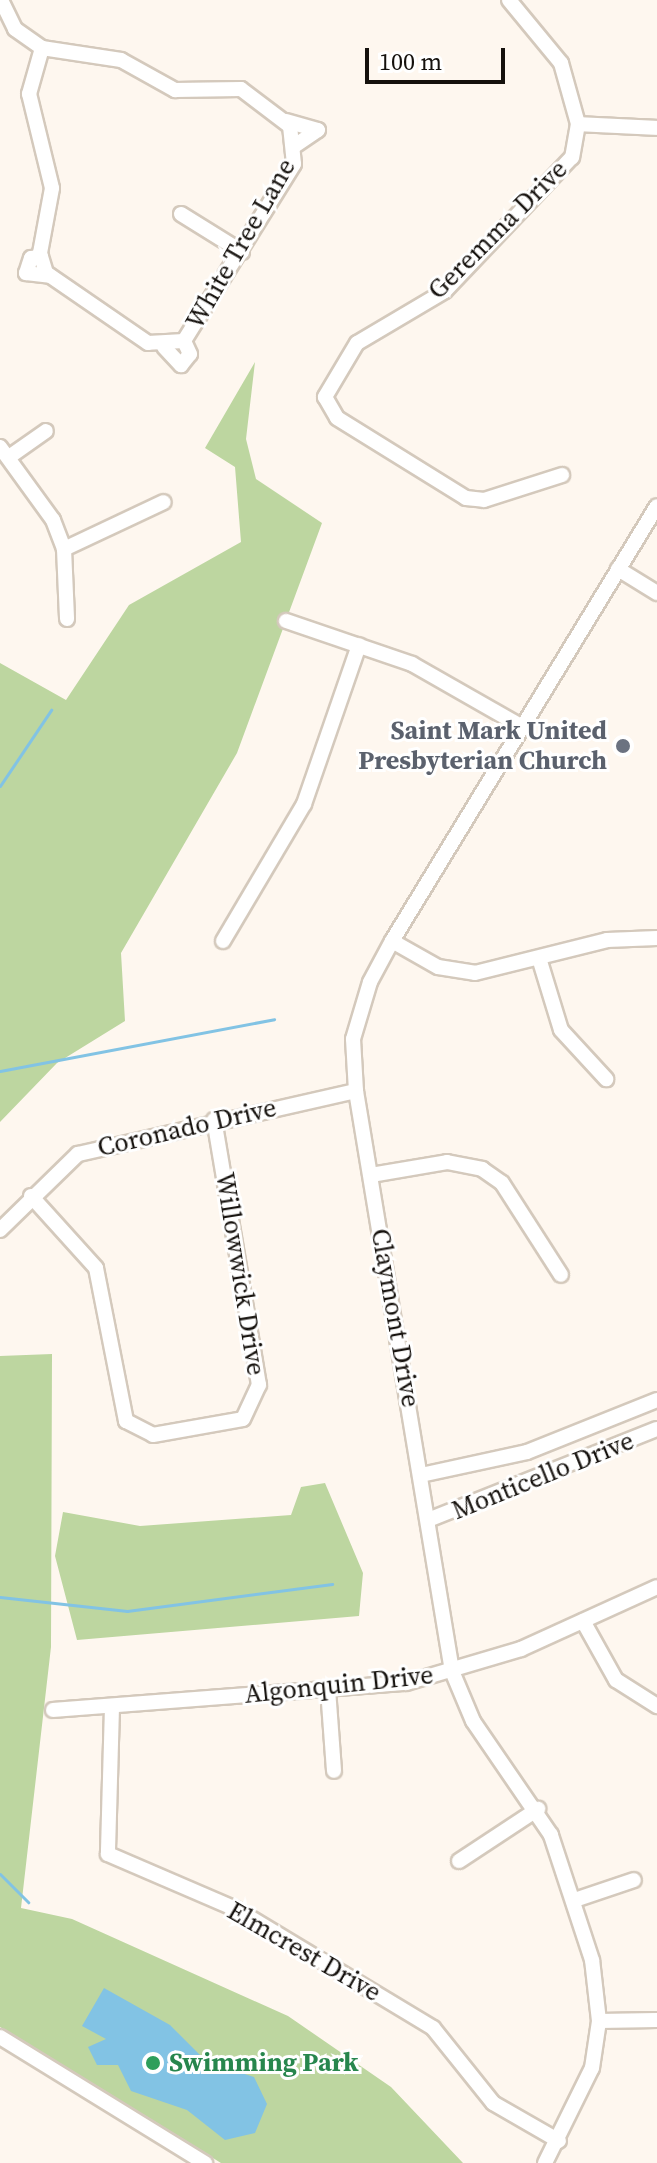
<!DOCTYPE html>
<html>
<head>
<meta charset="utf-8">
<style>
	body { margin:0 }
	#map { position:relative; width:657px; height:2163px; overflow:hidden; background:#fef7ef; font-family:"Source Serif 4",serif }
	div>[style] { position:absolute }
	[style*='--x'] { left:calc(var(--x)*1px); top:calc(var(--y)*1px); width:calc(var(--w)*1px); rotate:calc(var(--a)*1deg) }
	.green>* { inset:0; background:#bdd6a0 }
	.water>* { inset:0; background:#82c3e4 }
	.stream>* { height:3px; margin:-1.5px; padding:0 1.5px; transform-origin:1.5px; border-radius:1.5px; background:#82c3e4 }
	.roads { filter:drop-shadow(2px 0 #d4c9bc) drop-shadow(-2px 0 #d4c9bc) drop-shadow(0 2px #d4c9bc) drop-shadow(0 -2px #d4c9bc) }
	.minor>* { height:14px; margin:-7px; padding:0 7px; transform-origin:7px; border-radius:7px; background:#fff }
	.dots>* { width:22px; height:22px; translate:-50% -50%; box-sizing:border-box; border:4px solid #fff; border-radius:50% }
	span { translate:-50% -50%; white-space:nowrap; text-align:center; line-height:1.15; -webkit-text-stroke:6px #fff; paint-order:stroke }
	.street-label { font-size:26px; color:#15110d }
	.worship-label { font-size:26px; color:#5b616d; font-weight:700 }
	.right { translate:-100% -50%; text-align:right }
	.leisure-label { font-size:26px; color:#27864d; font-weight:700 }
	.left { translate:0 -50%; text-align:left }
	.scale { position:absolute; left:365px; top:48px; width:140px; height:36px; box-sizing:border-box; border:4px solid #15110d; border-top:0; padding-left:10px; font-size:24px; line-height:28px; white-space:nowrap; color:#15110d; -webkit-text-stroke:6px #fff; paint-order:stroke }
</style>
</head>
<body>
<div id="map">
	<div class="green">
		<i style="clip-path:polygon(255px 362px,246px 439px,256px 479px,322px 523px,237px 753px,121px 953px,125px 1021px,57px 1063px,0 1122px,0 663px,66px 700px,129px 605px,241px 542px,235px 467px,205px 448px)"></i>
		<i style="clip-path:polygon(52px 1354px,51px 1647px,21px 1908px,72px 1919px,288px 2016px,391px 2087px,463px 2163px,221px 2163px,0 2027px,0 1356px)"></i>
		<i style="clip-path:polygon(325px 1483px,363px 1573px,359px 1616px,77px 1640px,55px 1556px,63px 1512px,140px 1526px,291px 1515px,301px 1487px)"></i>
	</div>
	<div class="water">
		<i style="clip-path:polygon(104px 1988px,170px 2025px,207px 2062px,254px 2077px,267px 2104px,255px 2133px,225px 2140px,187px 2110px,131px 2091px,118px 2065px,97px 2065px,88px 2047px,106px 2039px,82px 2026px)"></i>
	</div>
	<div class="stream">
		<i style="--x:0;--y:786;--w:92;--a:-56.1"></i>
		<i style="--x:0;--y:1071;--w:279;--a:-10.7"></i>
		<i style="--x:0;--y:1597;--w:128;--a:6.3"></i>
		<i style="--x:127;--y:1611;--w:207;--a:-7.5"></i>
		<i style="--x:0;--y:1874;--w:40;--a:45"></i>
	</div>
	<div class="roads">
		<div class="minor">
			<i style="--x:1;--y:0;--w:32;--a:64"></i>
			<i style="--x:15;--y:29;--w:33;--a:35"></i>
			<i style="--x:42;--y:48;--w:80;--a:8.6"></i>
			<i style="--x:121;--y:60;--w:62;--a:29.1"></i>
			<i style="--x:175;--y:90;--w:66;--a:-0.9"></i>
			<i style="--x:241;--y:89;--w:61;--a:37.1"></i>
			<i style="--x:290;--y:126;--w:38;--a:84"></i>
			<i style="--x:294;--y:164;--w:208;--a:121.9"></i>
			<i style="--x:184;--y:341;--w:36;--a:177"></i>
			<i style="--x:148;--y:343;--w:124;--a:-145.5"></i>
			<i style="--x:46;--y:273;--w:21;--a:-107"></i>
			<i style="--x:40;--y:253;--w:66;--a:-79.5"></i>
			<i style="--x:52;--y:188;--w:97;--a:-103.7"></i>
			<i style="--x:29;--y:94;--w:48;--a:-74.2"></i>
			<i style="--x:509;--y:0;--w:82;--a:50.5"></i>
			<i style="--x:561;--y:63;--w:63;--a:74.4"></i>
			<i style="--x:578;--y:124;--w:34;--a:100"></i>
			<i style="--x:572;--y:157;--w:185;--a:133.5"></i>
			<i style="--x:445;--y:291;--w:102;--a:149.4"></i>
			<i style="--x:357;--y:343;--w:63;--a:120.7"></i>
			<i style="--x:325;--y:397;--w:24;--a:60"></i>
			<i style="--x:337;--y:418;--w:152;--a:31.8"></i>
			<i style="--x:466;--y:498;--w:18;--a:6"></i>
			<i style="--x:484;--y:500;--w:82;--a:-17.8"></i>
			<i style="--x:286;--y:121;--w:33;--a:16"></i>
			<i style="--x:318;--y:130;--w:27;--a:146"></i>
			<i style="--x:578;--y:124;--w:79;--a:2.9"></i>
			<i style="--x:181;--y:214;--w:72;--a:31.9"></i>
			<i style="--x:41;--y:257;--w:10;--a:174"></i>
			<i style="--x:31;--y:258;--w:16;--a:108"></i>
			<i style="--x:26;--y:273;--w:24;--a:7"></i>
			<i style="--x:164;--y:347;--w:25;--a:47"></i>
			<i style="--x:181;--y:365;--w:14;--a:-51"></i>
			<i style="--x:190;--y:354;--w:14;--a:-115"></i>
			<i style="--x:0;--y:447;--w:90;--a:54"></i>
			<i style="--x:53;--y:520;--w:31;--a:69"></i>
			<i style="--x:64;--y:549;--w:70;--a:87.5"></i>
			<i style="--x:9;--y:457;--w:45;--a:-35.1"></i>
			<i style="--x:64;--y:549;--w:110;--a:-25.2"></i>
			<i style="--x:618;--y:569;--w:46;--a:31.6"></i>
			<i style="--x:286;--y:621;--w:133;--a:18.8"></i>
			<i style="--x:412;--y:664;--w:129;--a:29.7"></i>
			<i style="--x:223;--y:941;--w:159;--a:-59.4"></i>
			<i style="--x:304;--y:804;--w:168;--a:-70.9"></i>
			<i style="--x:392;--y:941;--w:53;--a:29.5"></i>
			<i style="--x:438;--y:967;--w:37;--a:9"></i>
			<i style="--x:475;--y:973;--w:136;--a:-14"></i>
			<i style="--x:607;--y:940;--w:50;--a:-2.3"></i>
			<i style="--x:539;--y:958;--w:75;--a:73"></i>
			<i style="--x:561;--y:1030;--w:67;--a:47.4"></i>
			<i style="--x:371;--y:1175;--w:77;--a:-9.7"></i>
			<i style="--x:447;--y:1162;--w:36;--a:11"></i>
			<i style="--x:482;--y:1169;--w:24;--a:35"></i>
			<i style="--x:502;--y:1183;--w:109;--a:57.3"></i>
			<i style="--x:31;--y:1196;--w:97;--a:47.9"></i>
			<i style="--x:96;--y:1268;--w:156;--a:78.9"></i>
			<i style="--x:126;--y:1421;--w:30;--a:27"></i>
			<i style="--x:153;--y:1435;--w:91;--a:-10.1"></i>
			<i style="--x:243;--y:1419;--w:38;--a:-65"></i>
			<i style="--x:259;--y:1385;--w:269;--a:-99.6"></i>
			<i style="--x:0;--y:1230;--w:109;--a:-44.3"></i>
			<i style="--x:78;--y:1154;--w:285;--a:-12.8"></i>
			<i style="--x:421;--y:1475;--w:108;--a:-12.2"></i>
			<i style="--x:527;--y:1452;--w:140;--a:-21.8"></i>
			<i style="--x:428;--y:1520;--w:246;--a:-21.7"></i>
			<i style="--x:583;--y:1621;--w:68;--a:60.8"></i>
			<i style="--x:616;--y:1680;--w:49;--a:32.4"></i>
			<i style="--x:328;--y:1689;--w:82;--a:85.8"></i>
			<i style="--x:112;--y:1707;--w:147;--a:91.6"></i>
			<i style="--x:108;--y:1854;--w:139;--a:23.3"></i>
			<i style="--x:236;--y:1909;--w:230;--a:31.1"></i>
			<i style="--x:433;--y:2028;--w:96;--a:51.3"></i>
			<i style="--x:493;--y:2103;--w:76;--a:29.9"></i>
			<i style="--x:53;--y:1710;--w:354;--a:-4.4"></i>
			<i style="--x:406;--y:1683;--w:120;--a:-16.5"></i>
			<i style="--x:521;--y:1649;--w:149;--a:-24.5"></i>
			<i style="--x:459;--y:1861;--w:95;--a:-33.4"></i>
			<i style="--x:575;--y:1900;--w:62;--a:-18.7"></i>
			<i style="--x:599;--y:2021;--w:58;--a:-1"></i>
			<i style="--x:0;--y:2037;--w:241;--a:31.6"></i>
			<i style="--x:545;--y:2163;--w:106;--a:-63.7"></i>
			<i style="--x:592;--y:2068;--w:48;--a:-81.5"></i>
			<i style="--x:599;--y:2021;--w:61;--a:-96.5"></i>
			<i style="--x:592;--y:1960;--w:132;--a:-108.2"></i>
			<i style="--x:551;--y:1835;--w:138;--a:-124.4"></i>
			<i style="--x:473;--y:1721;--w:54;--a:-112.8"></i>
			<i style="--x:452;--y:1671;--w:588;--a:-99.4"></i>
			<i style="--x:356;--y:1091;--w:52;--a:-93.3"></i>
			<i style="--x:353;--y:1039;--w:59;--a:-73.4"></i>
			<i style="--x:370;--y:982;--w:47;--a:-61.8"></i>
			<i style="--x:392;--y:941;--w:509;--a:-58.65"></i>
		</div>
	</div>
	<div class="dots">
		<i style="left:623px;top:746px;background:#6b7280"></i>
		<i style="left:153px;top:2063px;background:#2e9e5b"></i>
	</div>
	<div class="street-label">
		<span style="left:498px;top:230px;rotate:-45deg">Geremma Drive</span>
		<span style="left:241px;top:244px;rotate:-60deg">White Tree Lane</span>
		<span style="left:187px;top:1128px;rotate:-13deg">Coronado Drive</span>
		<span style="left:240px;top:1274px;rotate:81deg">Willowwick Drive</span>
		<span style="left:395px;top:1318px;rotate:80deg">Claymont Drive</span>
		<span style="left:543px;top:1476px;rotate:-22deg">Monticello Drive</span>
		<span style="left:339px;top:1685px;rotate:-6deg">Algonquin Drive</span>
		<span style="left:304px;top:1952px;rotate:30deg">Elmcrest Drive</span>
	</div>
	<div class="worship-label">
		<span class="right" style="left:607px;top:746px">Saint Mark United<br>Presbyterian Church</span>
	</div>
	<div class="leisure-label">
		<span class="left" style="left:169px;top:2063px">Swimming Park</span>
	</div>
	<div class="scale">100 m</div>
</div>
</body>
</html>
